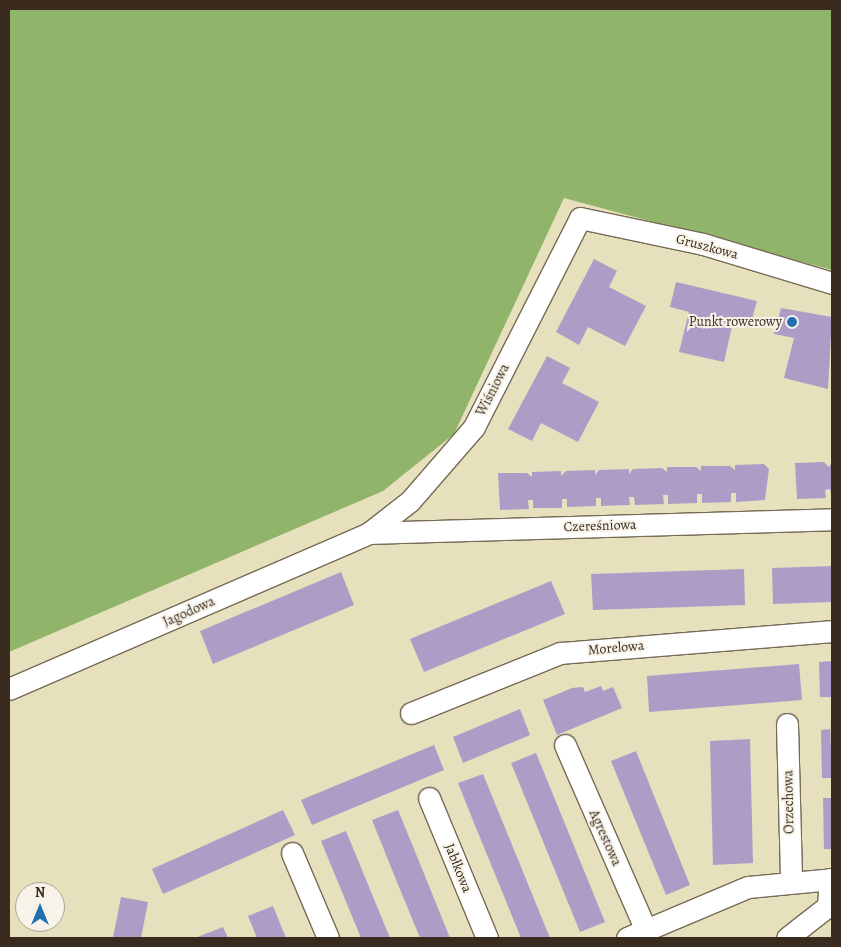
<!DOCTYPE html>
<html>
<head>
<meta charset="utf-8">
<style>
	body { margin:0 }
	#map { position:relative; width:841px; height:947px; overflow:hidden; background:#e7e0bd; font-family:Alegreya,serif }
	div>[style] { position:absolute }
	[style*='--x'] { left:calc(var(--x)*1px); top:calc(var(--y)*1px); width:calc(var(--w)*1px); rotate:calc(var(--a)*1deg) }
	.forest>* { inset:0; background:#90b56a }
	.building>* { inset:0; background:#ae9cc7 }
	.roads { filter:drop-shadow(1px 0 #776a56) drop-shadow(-1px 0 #776a56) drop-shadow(0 1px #776a56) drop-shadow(0 -1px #776a56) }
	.minor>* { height:21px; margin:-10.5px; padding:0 10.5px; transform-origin:10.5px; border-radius:10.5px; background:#fff }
	.dots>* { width:14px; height:14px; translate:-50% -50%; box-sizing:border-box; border:2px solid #f7f3e8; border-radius:50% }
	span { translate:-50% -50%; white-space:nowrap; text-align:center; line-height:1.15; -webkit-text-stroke:4px #f7f3e8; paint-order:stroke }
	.street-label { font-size:14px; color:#3b2a1e }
	.poi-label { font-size:14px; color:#3b2a1e }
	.right { translate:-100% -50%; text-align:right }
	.frame { position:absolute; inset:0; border:10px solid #3b2a1e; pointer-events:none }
	.north { position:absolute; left:15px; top:882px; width:50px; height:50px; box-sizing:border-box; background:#f7f3e8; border:1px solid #aca397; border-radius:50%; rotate:0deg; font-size:14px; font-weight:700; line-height:20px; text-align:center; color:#3b2a1e }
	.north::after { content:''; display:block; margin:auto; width:18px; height:22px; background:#1f6fb2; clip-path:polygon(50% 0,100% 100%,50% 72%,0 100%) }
</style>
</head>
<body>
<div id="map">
	<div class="forest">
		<i style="clip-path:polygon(9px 9px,832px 9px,832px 270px,564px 198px,454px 434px,383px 491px,9px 652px)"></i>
	</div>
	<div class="building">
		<i style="clip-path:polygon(594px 259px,617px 271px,609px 287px,646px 306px,625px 346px,588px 327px,579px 345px,556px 332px)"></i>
		<i style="clip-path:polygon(676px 282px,757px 301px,750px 326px,733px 322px,724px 362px,679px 352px,689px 312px,670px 307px)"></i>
		<i style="clip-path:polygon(781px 308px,832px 317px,828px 389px,784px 378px,794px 338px,774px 334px)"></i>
		<i style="clip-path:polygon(547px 356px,570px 368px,562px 383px,599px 402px,578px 442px,541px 423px,532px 441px,508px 429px)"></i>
		<i style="clip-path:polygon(824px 462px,829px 467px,832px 462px,832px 498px,830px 489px,825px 490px,826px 498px,797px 499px,795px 463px)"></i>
		<i style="clip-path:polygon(764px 464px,769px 469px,765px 500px,736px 502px,736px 493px,731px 493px,731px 502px,702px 503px,702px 494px,697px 494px,697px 503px,668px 504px,668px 495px,663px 495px,664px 504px,635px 505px,634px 497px,629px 497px,630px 505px,601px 506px,601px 498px,596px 498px,596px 506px,567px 507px,567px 499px,562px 499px,562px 508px,533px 508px,533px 500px,528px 500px,529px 509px,500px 510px,498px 473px,527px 473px,532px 477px,532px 472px,561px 471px,561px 476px,566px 471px,595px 470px,595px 475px,599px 470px,629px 469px,629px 474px,633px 469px,662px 468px,667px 472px,667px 467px,696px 467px,701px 471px,701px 466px,730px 466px,735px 470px,735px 465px)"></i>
		<i style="clip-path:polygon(832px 566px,832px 602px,773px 604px,772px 568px)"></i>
		<i style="clip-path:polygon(744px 569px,745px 605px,593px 610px,591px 574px)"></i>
		<i style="clip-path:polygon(341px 572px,354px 605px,213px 664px,200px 631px)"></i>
		<i style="clip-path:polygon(551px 581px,565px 614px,424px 672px,410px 639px)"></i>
		<i style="clip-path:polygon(832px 661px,832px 697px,820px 697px,819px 662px)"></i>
		<i style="clip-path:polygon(799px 664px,802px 700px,649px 712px,647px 676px)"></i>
		<i style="clip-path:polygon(601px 686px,603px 691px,613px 687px,622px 708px,557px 735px,543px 700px,572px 688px,583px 687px,585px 692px)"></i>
		<i style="clip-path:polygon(520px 709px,530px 735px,463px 763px,453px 737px)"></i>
		<i style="clip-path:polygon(830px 719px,832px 778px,822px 778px,821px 730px,830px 729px)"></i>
		<i style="clip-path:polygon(750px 739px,753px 863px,713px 865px,710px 741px)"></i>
		<i style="clip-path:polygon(434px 745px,444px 770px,312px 825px,301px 800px)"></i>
		<i style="clip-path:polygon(636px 751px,690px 885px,666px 895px,611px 761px)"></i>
		<i style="clip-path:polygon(536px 753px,605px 922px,580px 932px,511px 763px)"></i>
		<i style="clip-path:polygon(483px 774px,510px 840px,550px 938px,521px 938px,472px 818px,458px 783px)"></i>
		<i style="clip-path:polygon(823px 798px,832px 798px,832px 849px,824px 849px)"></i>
		<i style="clip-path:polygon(283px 810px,295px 835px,163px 894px,152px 869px)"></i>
		<i style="clip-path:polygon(398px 810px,425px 876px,450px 938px,420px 938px,399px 887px,372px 820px)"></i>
		<i style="clip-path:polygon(346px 831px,360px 865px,390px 938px,361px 938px,321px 841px)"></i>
		<i style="clip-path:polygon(121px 897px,148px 902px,141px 938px,113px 938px)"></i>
		<i style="clip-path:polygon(273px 906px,286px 938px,257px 938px,248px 916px)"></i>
		<i style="clip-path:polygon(223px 927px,228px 938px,195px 938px)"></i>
	</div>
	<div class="roads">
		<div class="minor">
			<i style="--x:369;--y:533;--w:463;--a:-1.7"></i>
			<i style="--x:9;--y:689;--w:392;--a:-23.4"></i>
			<i style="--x:369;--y:533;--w:52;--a:-38"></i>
			<i style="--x:410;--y:501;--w:98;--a:-49.1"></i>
			<i style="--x:474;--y:427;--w:234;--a:-63.1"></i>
			<i style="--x:580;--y:218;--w:126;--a:11.9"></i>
			<i style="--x:703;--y:244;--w:135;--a:16.8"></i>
			<i style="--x:411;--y:713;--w:161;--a:-21.9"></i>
			<i style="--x:560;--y:653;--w:273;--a:-4.6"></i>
			<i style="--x:787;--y:724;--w:156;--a:88.5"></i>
			<i style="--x:565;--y:745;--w:202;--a:66.4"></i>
			<i style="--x:429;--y:798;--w:152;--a:67.5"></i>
			<i style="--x:292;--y:853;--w:92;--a:67"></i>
			<i style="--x:627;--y:938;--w:131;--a:-22.9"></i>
			<i style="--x:748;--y:887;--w:84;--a:-5.4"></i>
			<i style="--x:787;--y:938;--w:52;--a:-38"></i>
			<i style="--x:828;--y:906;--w:27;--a:-86"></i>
		</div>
	</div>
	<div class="dots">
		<i style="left:792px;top:322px;background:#1f6fb2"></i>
	</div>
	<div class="street-label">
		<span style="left:707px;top:247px;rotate:15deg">Gruszkowa</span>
		<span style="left:493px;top:390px;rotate:-63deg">Wiśniowa</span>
		<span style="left:600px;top:526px;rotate:-2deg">Czereśniowa</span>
		<span style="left:189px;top:612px;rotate:-24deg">Jagodowa</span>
		<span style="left:616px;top:648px;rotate:-5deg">Morelowa</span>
		<span style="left:789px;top:802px;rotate:-91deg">Orzechowa</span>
		<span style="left:605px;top:838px;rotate:66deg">Agrestowa</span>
		<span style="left:458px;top:868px;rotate:68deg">Jabłkowa</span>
	</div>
	<div class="poi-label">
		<span class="right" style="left:782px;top:322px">Punkt rowerowy</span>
	</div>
	<div class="frame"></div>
	<div class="north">N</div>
</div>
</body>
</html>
